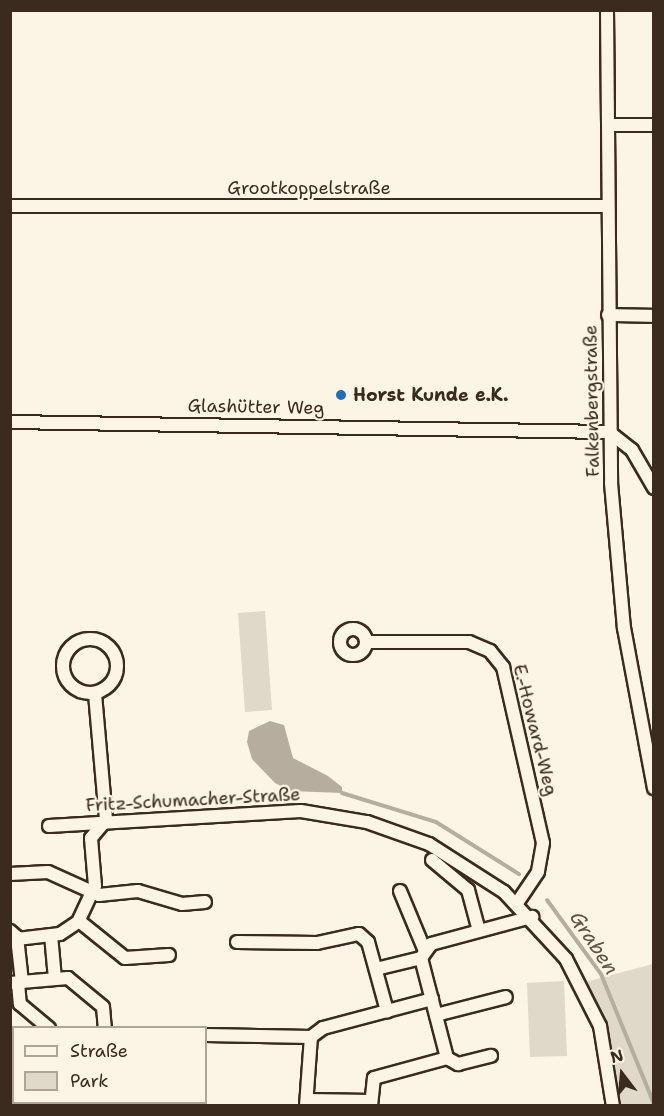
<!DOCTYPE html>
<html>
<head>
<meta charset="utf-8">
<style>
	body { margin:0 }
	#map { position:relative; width:664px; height:1116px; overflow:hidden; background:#fcf5e5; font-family:"Shantell Sans",sans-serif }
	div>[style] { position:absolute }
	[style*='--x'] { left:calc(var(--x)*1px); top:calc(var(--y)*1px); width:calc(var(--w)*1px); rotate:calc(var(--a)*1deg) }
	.green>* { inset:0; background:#e0d8c8 }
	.water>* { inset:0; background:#b7ad9e }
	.stream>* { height:4px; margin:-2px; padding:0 2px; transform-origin:2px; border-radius:2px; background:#b7ad9e }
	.roads { filter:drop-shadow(2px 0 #3b2a1e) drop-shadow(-2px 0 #3b2a1e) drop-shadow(0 2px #3b2a1e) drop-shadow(0 -2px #3b2a1e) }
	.street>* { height:12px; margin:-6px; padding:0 6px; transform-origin:6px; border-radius:6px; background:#fcf5e5 }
	.street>.ring { margin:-6px; padding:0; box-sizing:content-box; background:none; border:12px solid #fcf5e5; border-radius:50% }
	.dots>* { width:16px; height:16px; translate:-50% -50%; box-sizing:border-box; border:3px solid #fcf5e5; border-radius:50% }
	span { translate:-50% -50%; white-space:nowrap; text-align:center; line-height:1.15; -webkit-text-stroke:4.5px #fcf5e5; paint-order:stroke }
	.street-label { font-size:18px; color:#3b2a1e }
	.poi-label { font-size:18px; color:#3b2a1e; font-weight:700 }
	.left { translate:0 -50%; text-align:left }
	.water-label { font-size:20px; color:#605144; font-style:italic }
	.frame { position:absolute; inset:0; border:12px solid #3b2a1e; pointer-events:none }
	.legend { position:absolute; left:12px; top:1026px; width:195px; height:78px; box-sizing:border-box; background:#fcf5e5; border:2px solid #afa495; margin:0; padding:8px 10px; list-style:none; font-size:18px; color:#3b2a1e }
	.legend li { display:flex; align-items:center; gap:12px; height:30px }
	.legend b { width:30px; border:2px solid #afa495 }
	.north { position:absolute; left:592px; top:1044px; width:60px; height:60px; -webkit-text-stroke:4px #fcf5e5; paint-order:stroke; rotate:344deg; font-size:16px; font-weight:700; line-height:24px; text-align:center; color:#3b2a1e }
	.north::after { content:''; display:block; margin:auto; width:21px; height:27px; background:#3b2a1e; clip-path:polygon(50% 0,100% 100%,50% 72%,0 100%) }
</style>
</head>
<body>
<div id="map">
	<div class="green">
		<i style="clip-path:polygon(265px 611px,272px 710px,245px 712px,238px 613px)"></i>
		<i style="clip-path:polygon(653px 964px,653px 1105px,618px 1105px,611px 1046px,585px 982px)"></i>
		<i style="clip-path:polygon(564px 981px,567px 1056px,530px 1057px,527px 983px)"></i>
		<i style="clip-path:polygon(79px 1103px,158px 1102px,158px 1103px,79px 1106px)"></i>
	</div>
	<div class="water">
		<i style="clip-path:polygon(270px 721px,284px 725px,293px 758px,328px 776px,342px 787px,342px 793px,290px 791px,275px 783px,252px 759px,247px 742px,249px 731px)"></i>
	</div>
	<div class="stream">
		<i style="--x:342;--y:793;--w:98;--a:17.1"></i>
		<i style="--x:436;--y:822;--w:98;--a:32.1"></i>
		<i style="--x:547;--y:900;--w:92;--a:53.9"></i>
		<i style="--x:601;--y:974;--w:140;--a:67.8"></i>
	</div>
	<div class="roads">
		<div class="street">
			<i style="--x:607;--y:10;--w:473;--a:89.5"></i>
			<i style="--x:611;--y:483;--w:146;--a:84.9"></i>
			<i style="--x:624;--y:628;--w:163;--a:79.4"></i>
			<i style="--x:608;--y:125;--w:46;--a:0"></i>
			<i style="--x:10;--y:206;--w:598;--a:0"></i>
			<i style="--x:608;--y:315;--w:46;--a:1.2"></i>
			<i style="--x:10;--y:422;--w:599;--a:0.96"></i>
			<i style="--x:609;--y:432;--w:29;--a:38"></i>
			<i style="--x:632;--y:450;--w:44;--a:59.9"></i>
			<i class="ring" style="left:340px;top:629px;width:14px;height:14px"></i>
			<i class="ring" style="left:63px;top:639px;width:42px;height:42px"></i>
			<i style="--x:366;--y:642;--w:103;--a:0"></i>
			<i style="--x:469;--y:642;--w:23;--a:23"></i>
			<i style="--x:490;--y:651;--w:21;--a:51"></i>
			<i style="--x:503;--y:667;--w:180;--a:77.2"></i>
			<i style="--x:543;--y:843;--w:29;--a:100"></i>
			<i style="--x:538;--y:872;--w:37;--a:124"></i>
			<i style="--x:95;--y:694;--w:126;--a:85"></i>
			<i style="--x:49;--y:826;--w:252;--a:-3.4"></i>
			<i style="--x:301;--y:811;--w:67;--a:9.5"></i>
			<i style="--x:367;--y:822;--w:66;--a:19.5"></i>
			<i style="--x:429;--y:844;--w:89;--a:32.6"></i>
			<i style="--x:504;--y:892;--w:91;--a:47.2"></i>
			<i style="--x:566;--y:959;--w:75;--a:63.1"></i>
			<i style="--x:600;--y:1026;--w:81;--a:80.8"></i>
			<i style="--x:432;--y:860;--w:47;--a:39.8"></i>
			<i style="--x:468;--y:890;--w:42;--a:75"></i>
			<i style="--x:10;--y:874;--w:38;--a:-3"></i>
			<i style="--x:48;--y:872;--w:56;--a:24.3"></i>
			<i style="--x:99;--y:895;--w:39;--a:-6"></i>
			<i style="--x:138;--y:891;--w:46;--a:16.5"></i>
			<i style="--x:182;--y:904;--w:23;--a:-5"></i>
			<i style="--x:400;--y:891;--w:65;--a:67.4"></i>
			<i style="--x:79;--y:921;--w:59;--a:38.8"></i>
			<i style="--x:125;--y:958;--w:44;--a:-3.9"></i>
			<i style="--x:10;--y:931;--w:9;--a:41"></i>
			<i style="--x:17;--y:937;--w:45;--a:83.7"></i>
			<i style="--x:51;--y:935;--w:44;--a:84.8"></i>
			<i style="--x:17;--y:939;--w:43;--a:-6.6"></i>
			<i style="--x:60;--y:934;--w:22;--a:-34"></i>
			<i style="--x:78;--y:922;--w:40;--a:-65"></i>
			<i style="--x:95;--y:886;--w:48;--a:-94.8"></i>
			<i style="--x:91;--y:838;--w:23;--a:-50"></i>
			<i style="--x:237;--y:942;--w:80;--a:0.7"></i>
			<i style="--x:317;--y:943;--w:43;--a:-12.1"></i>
			<i style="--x:359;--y:934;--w:12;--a:42"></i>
			<i style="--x:368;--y:942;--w:72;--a:74.6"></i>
			<i style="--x:421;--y:958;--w:103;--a:75.4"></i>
			<i style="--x:447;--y:1058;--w:13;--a:29"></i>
			<i style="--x:458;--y:1064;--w:34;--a:-14"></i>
			<i style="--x:376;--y:969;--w:46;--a:-13.7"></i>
			<i style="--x:421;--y:958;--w:17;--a:-54"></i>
			<i style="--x:431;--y:944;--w:105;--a:-15"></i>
			<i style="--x:10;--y:983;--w:58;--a:-4.9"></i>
			<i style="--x:68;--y:978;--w:45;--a:39.6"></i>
			<i style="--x:103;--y:1007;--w:21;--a:85"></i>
			<i style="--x:18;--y:983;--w:21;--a:85"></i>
			<i style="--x:20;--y:1004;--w:38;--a:40"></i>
			<i style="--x:436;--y:1015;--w:72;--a:-14.4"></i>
			<i style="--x:206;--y:1035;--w:105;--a:1.1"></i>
			<i style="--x:311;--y:1037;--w:15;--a:-37"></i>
			<i style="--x:323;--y:1028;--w:113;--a:-14.9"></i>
			<i style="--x:307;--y:1100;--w:64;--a:0.9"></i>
			<i style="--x:306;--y:1106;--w:69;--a:-85.9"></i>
			<i style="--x:371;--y:1106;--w:28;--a:-84"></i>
			<i style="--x:374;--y:1078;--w:76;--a:-15.3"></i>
		</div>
	</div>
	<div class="dots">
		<i style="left:341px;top:395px;background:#1f6fb2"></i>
	</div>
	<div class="street-label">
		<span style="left:309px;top:188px">Grootkoppelstraße</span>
		<span style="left:592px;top:401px;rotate:-91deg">Falkenbergstraße</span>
		<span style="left:256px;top:407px;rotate:1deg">Glashütter Weg</span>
		<span style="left:535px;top:730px;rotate:76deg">E.-Howard-Weg</span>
		<span style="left:193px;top:800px;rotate:-3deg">Fritz-Schumacher-Straße</span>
	</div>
	<div class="poi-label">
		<span class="left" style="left:353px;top:395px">Horst Kunde e.K.</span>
	</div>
	<div class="water-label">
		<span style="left:594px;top:943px;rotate:57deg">Graben</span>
	</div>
	<div class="frame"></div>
	<ul class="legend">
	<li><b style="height:8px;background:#fcf5e5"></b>Straße</li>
	<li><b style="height:16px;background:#e0d8c8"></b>Park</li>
	</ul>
	<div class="north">N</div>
</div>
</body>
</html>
